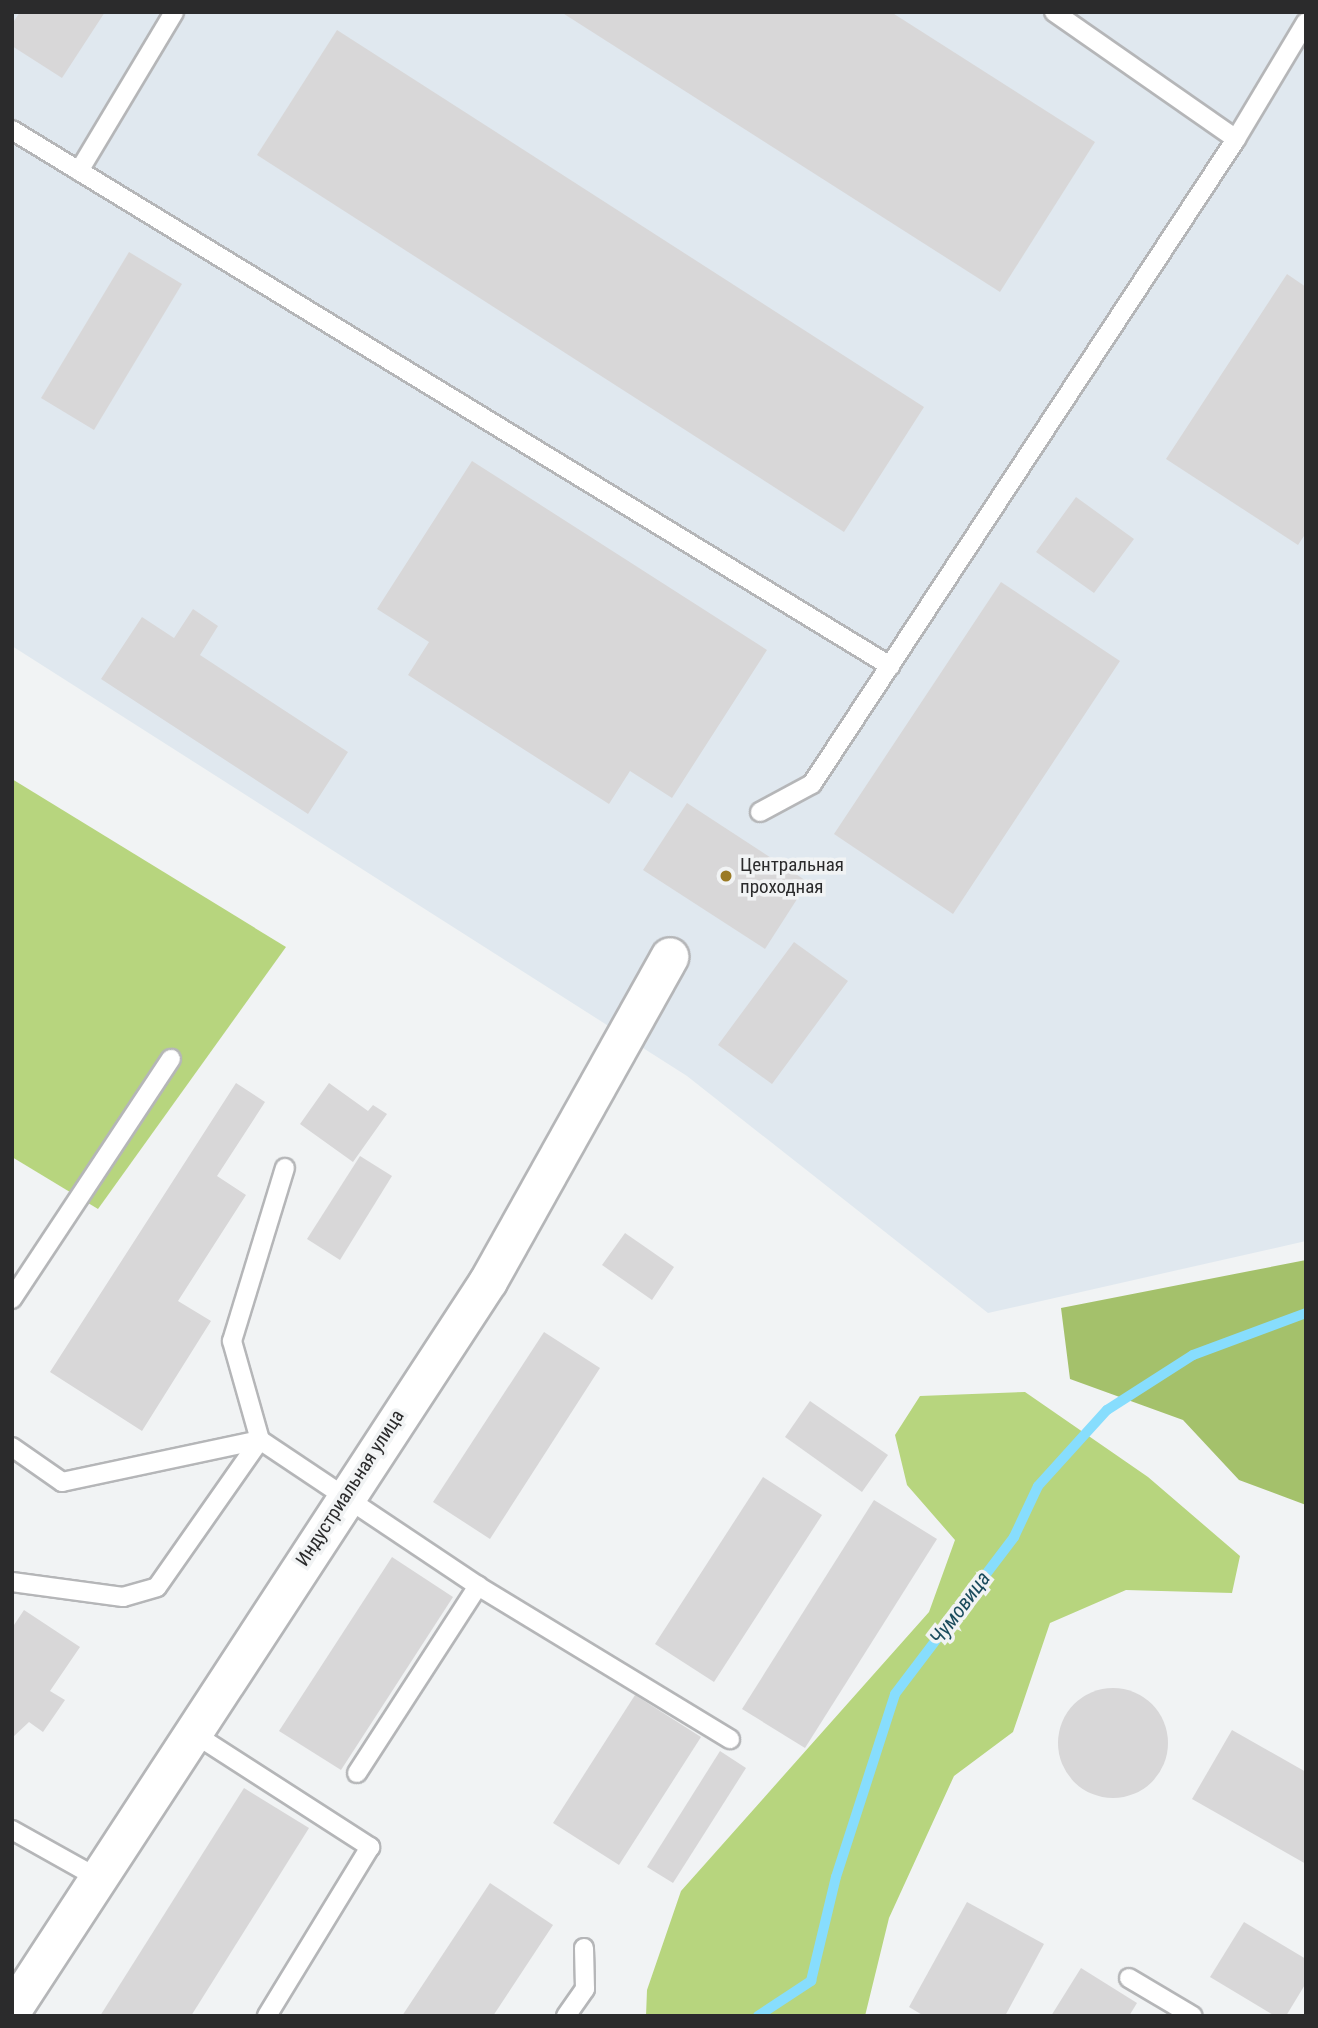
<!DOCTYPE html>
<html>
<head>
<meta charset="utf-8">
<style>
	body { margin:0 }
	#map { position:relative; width:1318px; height:2028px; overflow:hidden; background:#f1f3f4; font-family:"Roboto Condensed",sans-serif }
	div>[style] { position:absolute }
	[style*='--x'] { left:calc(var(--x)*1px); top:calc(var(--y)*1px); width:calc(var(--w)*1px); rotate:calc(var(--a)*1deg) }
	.built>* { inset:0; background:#e0e8ef }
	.green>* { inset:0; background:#b7d57e }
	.forest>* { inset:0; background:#a4c16b }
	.stream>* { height:10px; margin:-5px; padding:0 5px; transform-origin:5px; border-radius:5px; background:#87ddfd }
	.building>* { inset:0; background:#d8d7d8 }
	.round { border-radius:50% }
	.roads { filter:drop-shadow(2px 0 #b5b6b8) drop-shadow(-2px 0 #b5b6b8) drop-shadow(0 2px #b5b6b8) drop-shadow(0 -2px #b5b6b8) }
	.service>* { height:18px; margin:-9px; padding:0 9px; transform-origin:9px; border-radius:9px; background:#fff }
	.minor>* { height:37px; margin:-18.5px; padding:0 18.5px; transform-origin:18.5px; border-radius:18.5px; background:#fff }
	.dots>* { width:19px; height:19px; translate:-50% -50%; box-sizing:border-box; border:4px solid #f1f3f4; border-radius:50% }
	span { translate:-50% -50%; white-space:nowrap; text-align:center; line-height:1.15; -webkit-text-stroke:7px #f1f3f4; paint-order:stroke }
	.poi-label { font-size:19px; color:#2b2b2c }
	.left { translate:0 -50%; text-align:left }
	.street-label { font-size:19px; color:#2b2b2c }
	.water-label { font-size:21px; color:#1b4c5d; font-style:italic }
	.frame { position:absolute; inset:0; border:14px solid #2b2b2c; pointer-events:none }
</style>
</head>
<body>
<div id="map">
	<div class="built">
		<i style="clip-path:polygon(12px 12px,1306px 12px,1306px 1241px,988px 1313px,687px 1076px,12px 646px)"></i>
	</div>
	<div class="green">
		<i style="clip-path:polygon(12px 779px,286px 947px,98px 1209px,12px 1157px)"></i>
		<i style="clip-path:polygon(1025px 1392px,1148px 1477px,1240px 1556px,1232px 1593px,1126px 1590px,1050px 1623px,1013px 1732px,954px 1776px,889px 1918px,865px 2016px,646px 2016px,647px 1990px,681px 1891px,929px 1612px,955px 1540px,907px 1485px,895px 1435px,920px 1396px)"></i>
	</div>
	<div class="forest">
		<i style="clip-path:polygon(1306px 1260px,1306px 1505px,1239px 1480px,1183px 1420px,1070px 1379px,1061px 1308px)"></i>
	</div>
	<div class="stream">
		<i style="--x:758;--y:2016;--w:64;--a:-33.4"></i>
		<i style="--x:811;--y:1981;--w:107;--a:-76.5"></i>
		<i style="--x:836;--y:1877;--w:192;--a:-72.1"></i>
		<i style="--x:895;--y:1694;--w:197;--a:-52.8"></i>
		<i style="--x:1014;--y:1537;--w:56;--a:-64.8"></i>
		<i style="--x:1038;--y:1486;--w:103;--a:-47.8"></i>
		<i style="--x:1107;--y:1410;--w:102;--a:-32.6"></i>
		<i style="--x:1193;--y:1355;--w:121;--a:-20.4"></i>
	</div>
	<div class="building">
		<i style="clip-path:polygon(20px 12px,105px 12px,62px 78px,12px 46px,12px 24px)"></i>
		<i style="clip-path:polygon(561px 12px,891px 12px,1095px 142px,1000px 292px)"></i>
		<i style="clip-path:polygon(337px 30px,924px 407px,844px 532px,257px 155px)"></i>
		<i style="clip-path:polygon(129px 252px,182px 284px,94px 430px,41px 398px)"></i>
		<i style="clip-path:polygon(1287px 274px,1306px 287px,1306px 533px,1298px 545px,1166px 459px)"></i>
		<i style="clip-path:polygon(472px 461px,767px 650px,672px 798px,630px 771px,609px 804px,408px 675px,429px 642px,377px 609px)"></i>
		<i style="clip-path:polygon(1076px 497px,1134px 539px,1094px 593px,1036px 552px)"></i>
		<i style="clip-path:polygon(1001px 582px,1120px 661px,953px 914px,834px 834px)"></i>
		<i style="clip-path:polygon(193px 609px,218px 626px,200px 655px,348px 752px,308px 814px,101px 679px,142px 617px,174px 638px)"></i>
		<i style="clip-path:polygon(687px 803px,808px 882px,765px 949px,643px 870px)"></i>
		<i style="clip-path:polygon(794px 942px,848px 981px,772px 1084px,718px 1045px)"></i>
		<i style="clip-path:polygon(236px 1083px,265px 1102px,217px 1176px,246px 1195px,178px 1301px,211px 1321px,142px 1431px,50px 1372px)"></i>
		<i style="clip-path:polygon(329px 1083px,368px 1111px,373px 1105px,387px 1114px,353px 1162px,300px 1124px)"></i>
		<i style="clip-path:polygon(360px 1156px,392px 1176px,340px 1260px,307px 1239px)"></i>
		<i style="clip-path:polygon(625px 1233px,674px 1267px,652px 1300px,602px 1265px)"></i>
		<i style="clip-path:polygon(544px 1332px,600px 1368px,490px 1539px,433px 1502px)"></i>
		<i style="clip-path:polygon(810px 1401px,888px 1455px,862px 1492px,785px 1437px)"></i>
		<i style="clip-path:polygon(763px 1477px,822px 1515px,714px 1682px,655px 1644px)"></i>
		<i style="clip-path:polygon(874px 1500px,937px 1539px,805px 1748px,742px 1709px)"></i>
		<i style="clip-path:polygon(392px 1557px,453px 1597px,341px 1770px,279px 1731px)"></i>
		<i style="clip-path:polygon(24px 1610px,80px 1647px,50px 1691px,65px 1700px,43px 1732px,29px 1722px,12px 1738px,12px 1628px)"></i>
		<i class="round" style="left:1058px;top:1688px;width:110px;height:110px"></i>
		<i style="clip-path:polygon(635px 1695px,701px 1737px,619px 1865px,553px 1823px)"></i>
		<i style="clip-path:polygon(1232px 1730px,1306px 1772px,1306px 1864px,1192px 1799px)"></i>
		<i style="clip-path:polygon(720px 1751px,746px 1768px,673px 1883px,647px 1867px)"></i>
		<i style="clip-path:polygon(244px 1788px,309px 1828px,191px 2016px,100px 2016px)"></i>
		<i style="clip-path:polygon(490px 1883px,553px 1925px,493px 2016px,402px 2016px)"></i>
		<i style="clip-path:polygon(967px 1902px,1044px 1944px,1005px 2016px,924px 2016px,909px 2007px)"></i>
		<i style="clip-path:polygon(1244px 1922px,1306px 1959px,1306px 1983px,1286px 2016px,1275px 2016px,1210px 1977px)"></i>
		<i style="clip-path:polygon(1081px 1968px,1137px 2003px,1129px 2016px,1051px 2016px)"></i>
	</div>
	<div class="roads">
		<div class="service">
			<i style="--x:1054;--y:12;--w:222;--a:34.9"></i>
			<i style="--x:12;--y:130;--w:1029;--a:31.4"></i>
			<i style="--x:79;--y:171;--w:185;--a:-59.1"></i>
			<i style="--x:760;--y:812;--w:59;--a:-28.3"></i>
			<i style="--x:812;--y:784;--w:772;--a:-56.68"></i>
			<i style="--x:1236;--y:139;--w:136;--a:-59.1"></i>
			<i style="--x:12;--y:1299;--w:288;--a:-56.5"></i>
			<i style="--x:12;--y:1447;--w:61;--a:35"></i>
			<i style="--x:62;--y:1482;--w:202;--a:-12"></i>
			<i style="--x:260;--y:1440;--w:262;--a:33.8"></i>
			<i style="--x:478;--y:1586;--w:295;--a:31.3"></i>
			<i style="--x:12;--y:1582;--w:112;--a:7.7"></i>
			<i style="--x:123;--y:1597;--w:35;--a:-16"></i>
			<i style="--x:157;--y:1587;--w:179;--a:-55"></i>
			<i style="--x:260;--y:1440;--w:103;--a:-105.8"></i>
			<i style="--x:232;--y:1341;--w:181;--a:-73"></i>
			<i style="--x:193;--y:1733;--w:211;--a:32.8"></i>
			<i style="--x:370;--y:1847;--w:198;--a:121.4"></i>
			<i style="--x:357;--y:1773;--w:223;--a:-57.1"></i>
			<i style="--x:12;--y:1830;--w:98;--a:29.2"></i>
			<i style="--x:1129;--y:1978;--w:74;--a:30.7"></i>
			<i style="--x:566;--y:2016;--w:33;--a:-55"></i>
			<i style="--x:585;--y:1989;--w:41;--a:-91.4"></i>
		</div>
		<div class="minor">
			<i style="--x:12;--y:2010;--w:871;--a:-56.86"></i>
			<i style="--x:488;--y:1281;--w:372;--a:-60.8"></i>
		</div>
	</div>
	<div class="dots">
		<i style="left:726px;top:876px;background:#9b7a24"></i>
	</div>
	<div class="poi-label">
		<span class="left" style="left:740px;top:876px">Центральная<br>проходная</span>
	</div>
	<div class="street-label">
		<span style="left:350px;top:1488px;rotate:-57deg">Индустриальная улица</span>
	</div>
	<div class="water-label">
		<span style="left:960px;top:1608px;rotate:-53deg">Чумовица</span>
	</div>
	<div class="frame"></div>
</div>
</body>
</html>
